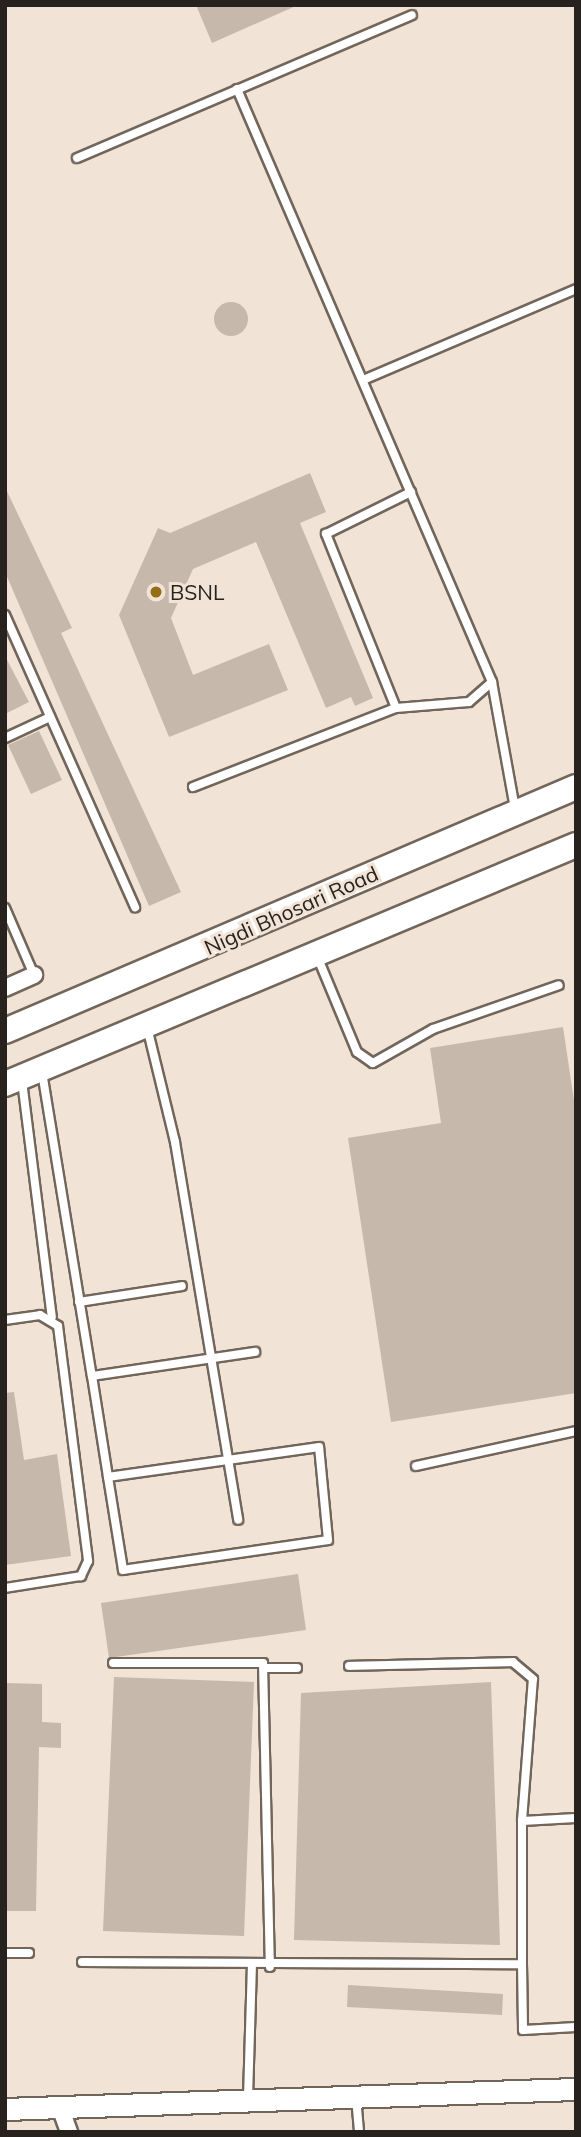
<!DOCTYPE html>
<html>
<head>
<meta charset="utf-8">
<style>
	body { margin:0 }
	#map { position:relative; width:581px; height:2137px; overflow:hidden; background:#f1e3d6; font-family:Mulish,sans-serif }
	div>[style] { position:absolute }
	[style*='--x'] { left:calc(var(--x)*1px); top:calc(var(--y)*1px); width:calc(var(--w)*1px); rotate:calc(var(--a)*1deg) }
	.building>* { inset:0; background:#c6b9ac }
	.round { border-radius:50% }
	.roads { filter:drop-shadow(2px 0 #72665b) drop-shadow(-2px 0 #72665b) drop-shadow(0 2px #72665b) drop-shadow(0 -2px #72665b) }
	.lane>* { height:8px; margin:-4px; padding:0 4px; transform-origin:4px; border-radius:4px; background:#fff }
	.street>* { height:16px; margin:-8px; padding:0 8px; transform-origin:8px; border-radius:8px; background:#fff }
	.secondary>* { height:21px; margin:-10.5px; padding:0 10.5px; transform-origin:10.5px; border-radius:10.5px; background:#fff }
	.primary>* { height:24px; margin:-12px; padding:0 12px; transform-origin:12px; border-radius:12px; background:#fff }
	.dots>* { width:19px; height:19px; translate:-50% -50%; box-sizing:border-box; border:4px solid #f1e3d6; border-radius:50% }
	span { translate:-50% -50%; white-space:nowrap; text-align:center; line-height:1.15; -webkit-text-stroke:6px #f1e3d6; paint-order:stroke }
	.poi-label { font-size:21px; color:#27221e }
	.left { translate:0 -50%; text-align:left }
	.street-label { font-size:21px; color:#27221e }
	.frame { position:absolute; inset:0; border:7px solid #27221e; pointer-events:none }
</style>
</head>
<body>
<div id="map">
	<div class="building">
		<i style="clip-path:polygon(196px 5px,298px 5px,212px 43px)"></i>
		<i class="round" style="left:214px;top:302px;width:34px;height:34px"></i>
		<i style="clip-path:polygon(310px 473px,326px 512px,300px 523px,373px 698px,355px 706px,351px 697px,326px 708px,256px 542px,193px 569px,171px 618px,193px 675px,269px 644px,288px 690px,169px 737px,119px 615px,158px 528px,170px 533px)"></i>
		<i style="clip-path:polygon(5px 487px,72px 628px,61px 633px,181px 892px,149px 906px,5px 572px)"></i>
		<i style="clip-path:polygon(5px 656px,29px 702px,5px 714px)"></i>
		<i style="clip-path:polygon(39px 731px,62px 780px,31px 794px,8px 745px)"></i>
		<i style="clip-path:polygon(563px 1027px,576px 1114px,576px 1393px,391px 1422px,348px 1138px,441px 1123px,430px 1048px)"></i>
		<i style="clip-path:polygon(14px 1392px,24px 1460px,57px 1454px,71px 1556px,5px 1565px,5px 1393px)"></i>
		<i style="clip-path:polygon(298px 1574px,306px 1630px,109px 1658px,101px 1603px)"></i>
		<i style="clip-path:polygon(114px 1677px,254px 1682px,244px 1936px,103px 1931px)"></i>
		<i style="clip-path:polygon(491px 1682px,500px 1945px,294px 1940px,301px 1693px)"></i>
		<i style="clip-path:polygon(5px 1683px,42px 1684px,42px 1722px,61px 1723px,61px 1748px,39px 1747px,36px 1911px,5px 1911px)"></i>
		<i style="clip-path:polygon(348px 1985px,503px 1994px,502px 2015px,347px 2007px)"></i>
	</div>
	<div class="roads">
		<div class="lane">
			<i style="--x:237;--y:89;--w:646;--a:66.73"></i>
			<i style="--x:492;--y:682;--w:129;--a:79.7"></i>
			<i style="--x:77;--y:158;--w:364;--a:-23.1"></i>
			<i style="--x:363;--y:380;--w:232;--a:-23.1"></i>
			<i style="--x:5;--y:615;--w:320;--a:66"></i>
			<i style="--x:396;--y:708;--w:188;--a:-111.9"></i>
			<i style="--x:326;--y:534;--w:95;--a:-26.3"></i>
			<i style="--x:5;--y:738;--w:50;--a:-25"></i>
			<i style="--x:193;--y:787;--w:218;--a:-21.3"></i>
			<i style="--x:396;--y:708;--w:73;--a:-4.7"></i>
			<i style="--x:469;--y:702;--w:30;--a:-41"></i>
			<i style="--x:5;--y:908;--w:73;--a:66.6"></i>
			<i style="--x:317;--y:956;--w:104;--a:67.4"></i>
			<i style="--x:357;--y:1052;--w:19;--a:35"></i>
			<i style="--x:373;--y:1063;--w:69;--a:-29.5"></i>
			<i style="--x:433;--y:1029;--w:133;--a:-19.2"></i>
			<i style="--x:147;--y:1027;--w:118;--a:76.3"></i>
			<i style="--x:175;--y:1142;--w:383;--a:80.5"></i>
			<i style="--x:42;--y:1072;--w:308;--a:80.7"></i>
			<i style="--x:92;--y:1376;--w:102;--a:81"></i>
			<i style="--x:108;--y:1477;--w:94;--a:80.8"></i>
			<i style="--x:123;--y:1570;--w:207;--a:-8.3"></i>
			<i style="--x:328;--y:1540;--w:93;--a:-95.5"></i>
			<i style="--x:319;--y:1447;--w:213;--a:171.9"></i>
			<i style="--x:22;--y:1081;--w:238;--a:82.8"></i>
			<i style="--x:79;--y:1302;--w:104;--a:-8.8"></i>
			<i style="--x:5;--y:1320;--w:35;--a:-8"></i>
			<i style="--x:40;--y:1315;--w:21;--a:31"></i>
			<i style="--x:58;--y:1326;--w:237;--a:82.7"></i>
			<i style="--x:88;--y:1561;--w:17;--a:115"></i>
			<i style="--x:81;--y:1576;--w:77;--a:171"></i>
			<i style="--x:92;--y:1376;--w:165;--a:-8.4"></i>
			<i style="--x:416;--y:1466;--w:164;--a:-12.3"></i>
			<i style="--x:113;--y:1663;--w:150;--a:0"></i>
			<i style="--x:263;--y:1663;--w:304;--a:88.7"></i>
			<i style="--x:266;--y:1668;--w:31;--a:0"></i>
			<i style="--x:522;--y:1821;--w:54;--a:-3.2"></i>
			<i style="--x:5;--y:1953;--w:24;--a:0"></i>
			<i style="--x:82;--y:1962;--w:440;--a:0.3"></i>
			<i style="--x:522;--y:1964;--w:143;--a:-90"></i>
			<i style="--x:522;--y:1821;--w:142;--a:-85.6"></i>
			<i style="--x:533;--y:1679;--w:26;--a:-140"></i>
			<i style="--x:513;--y:1662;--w:164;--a:178.6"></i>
			<i style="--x:522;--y:1964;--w:66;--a:89.1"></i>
			<i style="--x:523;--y:2030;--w:53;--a:-3.2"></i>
			<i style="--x:356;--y:2097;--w:35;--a:85"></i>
			<i style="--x:248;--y:2098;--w:132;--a:-88.3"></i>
		</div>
		<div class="street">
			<i style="--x:5;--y:988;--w:32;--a:-24"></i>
			<i style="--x:60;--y:2107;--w:27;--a:70"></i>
		</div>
		<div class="secondary">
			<i style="--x:5;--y:2109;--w:571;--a:-2.01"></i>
		</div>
		<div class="primary">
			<i style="--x:5;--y:1031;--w:621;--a:-23.14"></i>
			<i style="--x:5;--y:1084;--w:619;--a:-22.71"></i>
		</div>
	</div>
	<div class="dots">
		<i style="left:156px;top:592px;background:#946d16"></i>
	</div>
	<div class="poi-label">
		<span class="left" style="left:170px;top:592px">BSNL</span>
	</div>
	<div class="street-label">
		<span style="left:291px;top:910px;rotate:-24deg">Nigdi Bhosari Road</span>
	</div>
	<div class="frame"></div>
</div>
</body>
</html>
